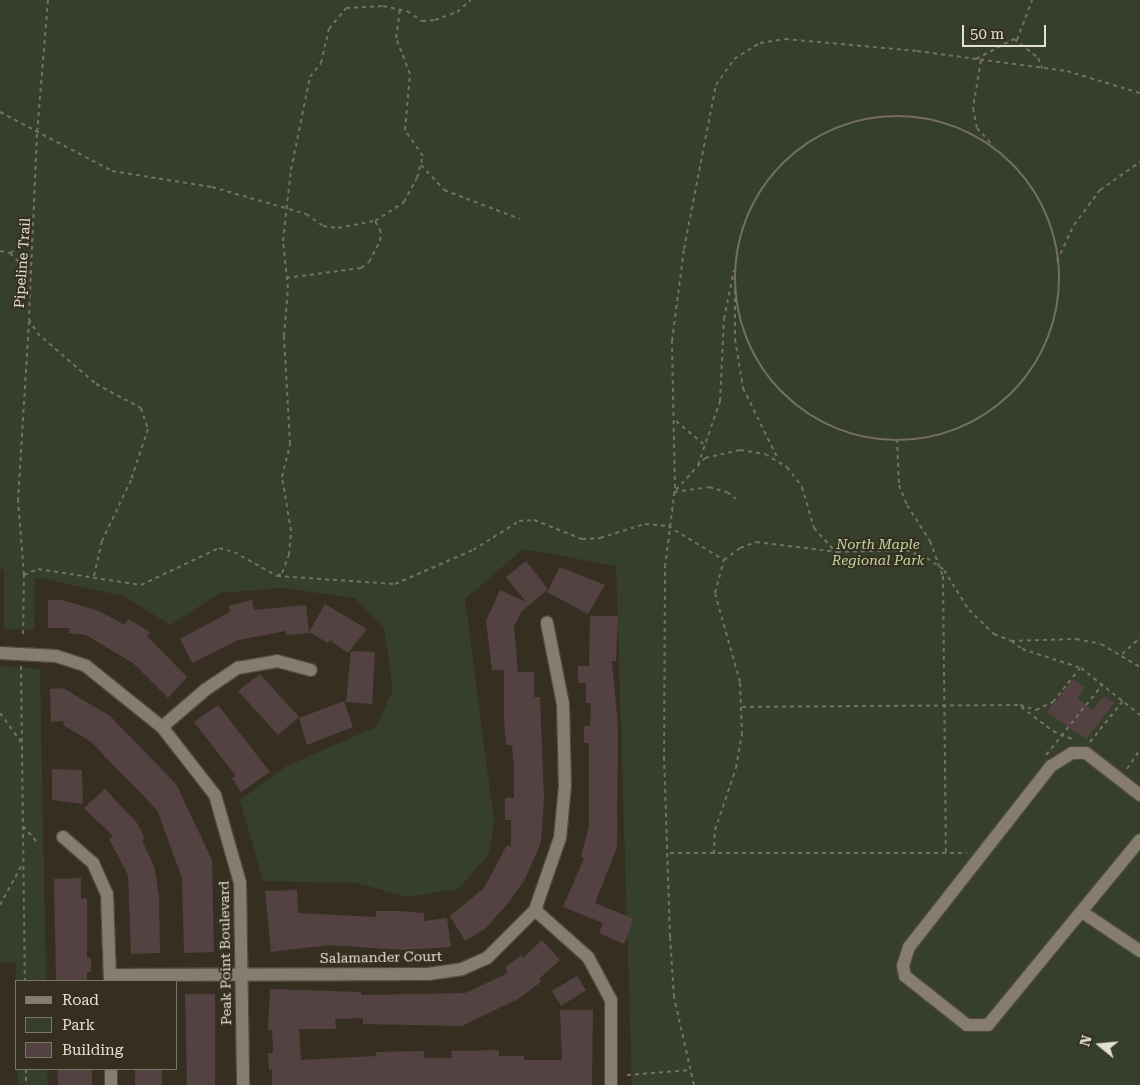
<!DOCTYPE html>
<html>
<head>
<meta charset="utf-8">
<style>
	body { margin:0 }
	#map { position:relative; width:1140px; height:1085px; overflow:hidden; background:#362f21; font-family:"Roboto Serif",serif }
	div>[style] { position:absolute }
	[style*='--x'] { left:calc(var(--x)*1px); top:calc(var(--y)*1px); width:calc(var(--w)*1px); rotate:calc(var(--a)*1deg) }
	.green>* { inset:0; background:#363f2c }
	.building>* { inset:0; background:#544141 }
	.path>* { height:2px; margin-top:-1px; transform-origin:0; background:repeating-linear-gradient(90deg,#756e62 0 4px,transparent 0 8px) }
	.path>.ring { margin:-1px; padding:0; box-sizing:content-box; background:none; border:2px solid #756e62; border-radius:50% }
	.roads { filter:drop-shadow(1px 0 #514b3f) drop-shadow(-1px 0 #514b3f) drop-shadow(0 1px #514b3f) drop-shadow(0 -1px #514b3f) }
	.minor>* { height:12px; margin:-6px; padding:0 6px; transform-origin:6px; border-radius:6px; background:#867d6e }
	span { translate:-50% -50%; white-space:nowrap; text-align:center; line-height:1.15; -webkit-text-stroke:4px #362f21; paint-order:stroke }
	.street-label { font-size:14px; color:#e4dfd6 }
	.park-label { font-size:14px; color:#bed8a0; font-style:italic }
	.legend { position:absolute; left:15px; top:980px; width:162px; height:90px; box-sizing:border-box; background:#362f21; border:1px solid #7c7569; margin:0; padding:6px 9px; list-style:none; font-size:15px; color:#e4dfd6 }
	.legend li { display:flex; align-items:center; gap:10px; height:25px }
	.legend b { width:25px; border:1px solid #7c7569 }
	.north { position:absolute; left:1075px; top:1020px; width:50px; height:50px; -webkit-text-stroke:4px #362f21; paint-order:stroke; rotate:287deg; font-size:14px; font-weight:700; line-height:20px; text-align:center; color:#e4dfd6 }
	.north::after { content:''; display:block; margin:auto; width:18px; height:22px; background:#e4dfd6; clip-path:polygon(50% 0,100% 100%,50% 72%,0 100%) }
	.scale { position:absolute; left:962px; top:25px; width:84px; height:22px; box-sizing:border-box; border:2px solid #e4dfd6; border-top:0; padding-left:6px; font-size:15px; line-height:18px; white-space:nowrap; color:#e4dfd6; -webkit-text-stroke:4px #362f21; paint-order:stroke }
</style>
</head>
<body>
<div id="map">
	<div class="green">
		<i style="clip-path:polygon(0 0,1140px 0,1140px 1085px,632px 1085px,616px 566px,523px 549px,465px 599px,494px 821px,489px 854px,458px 889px,409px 897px,355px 883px,263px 881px,240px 800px,287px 766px,376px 727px,393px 690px,384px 627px,355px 598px,283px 588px,220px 593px,170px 625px,124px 596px,35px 577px,34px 630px,4px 629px,4px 569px,0 569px)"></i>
		<i style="clip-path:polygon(0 666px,40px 669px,46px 981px,16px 981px,16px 996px,16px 962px,0 963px)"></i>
		<i style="clip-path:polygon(17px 1069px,47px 1069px,48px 1085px,18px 1085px)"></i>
	</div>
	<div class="building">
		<i style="clip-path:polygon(526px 561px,548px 589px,522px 611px,514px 626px,518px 672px,534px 672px,534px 697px,540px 697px,544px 798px,541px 842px,525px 879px,509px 902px,485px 929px,465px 941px,450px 916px,484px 888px,507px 845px,511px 847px,511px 820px,505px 820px,505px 798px,514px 798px,514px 769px,512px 745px,506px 745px,504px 720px,504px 670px,492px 670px,486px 621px,500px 590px,526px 602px,506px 577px)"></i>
		<i style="clip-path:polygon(560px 567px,605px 585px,588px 614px,547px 592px)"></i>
		<i style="clip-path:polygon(48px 600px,62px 600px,99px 611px,125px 625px,128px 619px,150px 632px,147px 636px,187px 677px,168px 698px,133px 663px,111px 650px,86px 635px,68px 633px,70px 628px,48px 628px)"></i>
		<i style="clip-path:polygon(252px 600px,254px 610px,306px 605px,309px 633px,286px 635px,286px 631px,238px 640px,192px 663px,180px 639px,230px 612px,229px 606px)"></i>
		<i style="clip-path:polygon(325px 604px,367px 629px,348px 653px,330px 640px,328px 643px,309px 632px)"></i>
		<i style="clip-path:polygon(590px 616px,618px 616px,616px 661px,612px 661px,618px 726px,617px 847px,595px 903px,634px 919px,624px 944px,599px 933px,603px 923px,563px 907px,584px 858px,581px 857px,589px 826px,589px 743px,584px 743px,584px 726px,590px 726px,591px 703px,586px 703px,586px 683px,578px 683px,578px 666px,589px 666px)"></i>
		<i style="clip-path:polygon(351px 651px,375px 652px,372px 704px,346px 702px)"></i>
		<i style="clip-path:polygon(260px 674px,299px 717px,278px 735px,238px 691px)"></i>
		<i style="clip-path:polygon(1073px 679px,1085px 688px,1077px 698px,1093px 710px,1104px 696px,1114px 703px,1086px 739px,1047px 712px)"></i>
		<i style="clip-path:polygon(63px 688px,110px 716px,176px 784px,212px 860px,214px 952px,184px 953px,182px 878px,157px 810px,90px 741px,63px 725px,64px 721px,51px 722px,50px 689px)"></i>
		<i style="clip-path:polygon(344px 701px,353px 727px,307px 745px,299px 718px)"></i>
		<i style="clip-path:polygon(218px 705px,270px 772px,241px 792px,232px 778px,236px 776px,194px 722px)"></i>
		<i style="clip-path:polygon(52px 769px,82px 770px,83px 804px,52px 800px)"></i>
		<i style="clip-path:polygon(105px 789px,137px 823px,145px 839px,142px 840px,155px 869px,159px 897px,160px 953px,131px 954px,128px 875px,109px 839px,113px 836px,84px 808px)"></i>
		<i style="clip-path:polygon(81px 878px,81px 899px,87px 898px,87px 958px,91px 958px,91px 972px,87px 972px,87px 981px,56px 981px,54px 879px)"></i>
		<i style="clip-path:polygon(297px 890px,298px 913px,376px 917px,376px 911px,399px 911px,424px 913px,424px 921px,447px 918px,451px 947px,403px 950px,329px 945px,271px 952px,265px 891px)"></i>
		<i style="clip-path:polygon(542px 940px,560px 960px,539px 979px,541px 982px,518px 999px,462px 1026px,363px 1024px,363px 1018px,335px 1019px,336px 1029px,299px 1029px,301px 1060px,376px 1056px,376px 1052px,424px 1051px,424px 1058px,452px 1058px,451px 1051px,499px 1050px,499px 1056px,524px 1056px,524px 1060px,562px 1060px,560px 1010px,593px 1010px,592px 1085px,272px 1085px,272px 1070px,269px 1070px,268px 1053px,273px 1053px,272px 1030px,268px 1030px,270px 989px,361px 992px,361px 995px,465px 993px,508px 973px,505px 967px,522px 955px,523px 958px)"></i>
		<i style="clip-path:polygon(577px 976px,586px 990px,561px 1006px,552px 991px)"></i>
		<i style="clip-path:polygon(185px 994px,215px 994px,215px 1085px,187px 1085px)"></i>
		<i style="clip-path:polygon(57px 1069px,92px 1069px,92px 1085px,58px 1085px)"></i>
		<i style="clip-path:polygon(135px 1069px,162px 1069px,162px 1085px,135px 1085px)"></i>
	</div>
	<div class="path">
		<i style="--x:48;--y:0;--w:134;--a:94.7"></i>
		<i style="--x:37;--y:134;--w:185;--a:92.5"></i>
		<i style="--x:29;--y:319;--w:16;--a:60"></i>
		<i style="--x:37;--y:333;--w:78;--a:40.8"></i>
		<i style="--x:96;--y:384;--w:51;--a:28.1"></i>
		<i style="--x:141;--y:408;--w:22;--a:72"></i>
		<i style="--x:148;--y:429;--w:54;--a:108.4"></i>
		<i style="--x:131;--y:480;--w:68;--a:115.4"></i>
		<i style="--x:102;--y:541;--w:39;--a:103"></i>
		<i style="--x:1017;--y:40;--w:43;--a:-69.4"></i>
		<i style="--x:976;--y:59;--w:43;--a:-27.8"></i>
		<i style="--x:1014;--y:39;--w:31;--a:38"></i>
		<i style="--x:1038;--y:58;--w:11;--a:68"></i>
		<i style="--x:981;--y:60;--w:49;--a:99.5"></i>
		<i style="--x:973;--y:108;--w:20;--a:79"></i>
		<i style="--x:977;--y:128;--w:24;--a:48"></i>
		<i style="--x:0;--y:112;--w:127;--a:27.8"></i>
		<i style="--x:112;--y:171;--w:101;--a:9.1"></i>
		<i style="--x:212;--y:187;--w:98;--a:16"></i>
		<i style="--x:306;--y:214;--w:21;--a:35"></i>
		<i style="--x:323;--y:226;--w:15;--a:8"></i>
		<i style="--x:338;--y:228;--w:38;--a:-11"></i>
		<i style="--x:375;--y:221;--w:35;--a:-33"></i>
		<i style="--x:404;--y:202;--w:27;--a:-62"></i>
		<i style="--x:417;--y:178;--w:23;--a:-75"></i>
		<i style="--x:423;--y:156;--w:32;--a:-125"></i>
		<i style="--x:405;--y:130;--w:56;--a:-84.9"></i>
		<i style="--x:410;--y:74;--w:39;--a:-111"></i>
		<i style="--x:396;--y:38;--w:29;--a:-82"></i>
		<i class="ring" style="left:735px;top:116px;width:322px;height:322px"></i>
		<i style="--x:421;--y:165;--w:34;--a:47"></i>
		<i style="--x:444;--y:190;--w:81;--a:20.9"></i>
		<i style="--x:0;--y:251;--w:10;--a:11"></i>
		<i style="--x:10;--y:253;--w:28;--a:46"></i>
		<i style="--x:10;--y:253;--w:26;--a:-29"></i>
		<i style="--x:1057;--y:261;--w:40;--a:-65"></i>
		<i style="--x:1074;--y:225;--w:44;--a:-53.4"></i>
		<i style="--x:1100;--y:190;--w:49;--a:-35"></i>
		<i style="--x:286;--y:278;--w:76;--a:-7.6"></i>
		<i style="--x:361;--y:268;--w:10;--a:-37"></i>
		<i style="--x:369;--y:262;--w:24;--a:-62"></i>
		<i style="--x:380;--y:241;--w:9;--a:-84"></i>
		<i style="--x:381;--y:232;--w:13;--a:-119"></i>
		<i style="--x:735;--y:290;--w:49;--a:90"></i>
		<i style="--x:735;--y:339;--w:50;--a:80.7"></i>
		<i style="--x:743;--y:388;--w:79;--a:63.8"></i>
		<i style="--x:676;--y:421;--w:38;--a:40"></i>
		<i style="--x:897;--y:439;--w:46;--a:87.5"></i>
		<i style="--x:899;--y:485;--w:22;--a:68"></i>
		<i style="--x:907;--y:505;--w:43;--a:57.4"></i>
		<i style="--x:930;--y:541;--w:37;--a:70"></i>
		<i style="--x:943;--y:576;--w:277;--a:89.4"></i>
		<i style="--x:698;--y:465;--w:68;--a:-71"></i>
		<i style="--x:720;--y:401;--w:82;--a:-87.2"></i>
		<i style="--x:724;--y:319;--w:50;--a:-78.5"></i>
		<i style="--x:676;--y:490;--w:43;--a:-47.8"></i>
		<i style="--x:705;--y:458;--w:36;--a:-13"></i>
		<i style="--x:740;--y:450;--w:25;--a:9"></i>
		<i style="--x:765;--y:454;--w:26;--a:31"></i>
		<i style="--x:787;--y:467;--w:25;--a:53"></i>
		<i style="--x:802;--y:487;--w:43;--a:73.7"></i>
		<i style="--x:814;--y:528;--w:31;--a:48"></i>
		<i style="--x:674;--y:492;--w:35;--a:-8"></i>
		<i style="--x:709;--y:487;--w:19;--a:16"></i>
		<i style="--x:727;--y:492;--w:11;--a:38"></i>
		<i style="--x:24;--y:575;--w:74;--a:-94.6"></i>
		<i style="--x:18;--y:501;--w:180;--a:-86.5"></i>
		<i style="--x:277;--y:576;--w:6;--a:-31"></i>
		<i style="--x:282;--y:573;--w:19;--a:-69"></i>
		<i style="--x:289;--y:555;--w:24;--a:-85"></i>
		<i style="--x:291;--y:531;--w:55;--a:-99.5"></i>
		<i style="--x:282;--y:477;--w:34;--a:-76"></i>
		<i style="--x:290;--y:444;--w:108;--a:-93.2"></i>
		<i style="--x:284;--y:336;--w:48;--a:-85.2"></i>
		<i style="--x:288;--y:288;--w:47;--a:-96.1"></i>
		<i style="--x:283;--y:241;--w:71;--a:-83.6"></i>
		<i style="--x:291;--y:170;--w:95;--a:-78.5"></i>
		<i style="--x:310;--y:77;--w:18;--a:-52"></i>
		<i style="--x:321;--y:63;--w:35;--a:-77"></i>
		<i style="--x:329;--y:29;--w:27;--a:-51"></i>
		<i style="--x:346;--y:8;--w:37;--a:-3"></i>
		<i style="--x:383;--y:6;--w:25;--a:12"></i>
		<i style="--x:407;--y:11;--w:18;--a:34"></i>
		<i style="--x:422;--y:21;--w:13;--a:-4"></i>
		<i style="--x:435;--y:20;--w:23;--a:-20"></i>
		<i style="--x:457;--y:12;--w:18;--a:-41"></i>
		<i style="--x:23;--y:634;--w:59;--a:-89"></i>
		<i style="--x:24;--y:575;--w:15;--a:-23"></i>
		<i style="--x:38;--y:569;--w:104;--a:8.8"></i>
		<i style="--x:141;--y:585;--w:86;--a:-25.4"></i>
		<i style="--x:219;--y:548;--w:16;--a:15"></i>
		<i style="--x:234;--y:552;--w:49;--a:29.2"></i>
		<i style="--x:277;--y:576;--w:118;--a:3.9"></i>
		<i style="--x:395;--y:584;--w:85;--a:-23.6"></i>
		<i style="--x:473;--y:550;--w:54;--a:-32.2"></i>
		<i style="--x:519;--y:521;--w:15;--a:-4"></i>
		<i style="--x:534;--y:520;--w:52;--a:21.6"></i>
		<i style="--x:582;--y:539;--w:18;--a:-3"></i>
		<i style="--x:600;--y:538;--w:47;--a:-17.3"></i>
		<i style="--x:645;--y:524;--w:23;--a:5"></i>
		<i style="--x:668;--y:526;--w:66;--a:31.3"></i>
		<i style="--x:1011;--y:641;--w:14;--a:36"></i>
		<i style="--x:1022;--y:649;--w:62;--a:17.9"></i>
		<i style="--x:1081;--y:668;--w:75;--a:38.5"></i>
		<i style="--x:1122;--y:654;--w:24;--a:-42"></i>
		<i style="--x:21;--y:666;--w:315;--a:89.3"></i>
		<i style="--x:742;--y:707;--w:278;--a:-0.4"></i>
		<i style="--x:1020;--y:705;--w:17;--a:17"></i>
		<i style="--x:1036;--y:710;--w:19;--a:-25"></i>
		<i style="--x:1053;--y:702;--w:43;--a:-51.5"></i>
		<i style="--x:1021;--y:707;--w:40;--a:37"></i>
		<i style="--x:1053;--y:731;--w:23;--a:23"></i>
		<i style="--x:0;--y:713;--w:37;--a:54"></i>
		<i style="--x:1090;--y:742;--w:53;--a:-51.2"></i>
		<i style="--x:1046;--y:755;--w:90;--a:-51.3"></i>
		<i style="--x:1127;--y:769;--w:23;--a:-56"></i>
		<i style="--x:23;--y:826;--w:23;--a:49"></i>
		<i style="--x:670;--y:853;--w:297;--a:0"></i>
		<i style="--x:714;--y:854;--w:24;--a:-88"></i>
		<i style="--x:715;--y:830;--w:65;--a:-71.3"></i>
		<i style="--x:736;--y:768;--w:34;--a:-80"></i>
		<i style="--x:742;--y:735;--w:53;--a:-92.2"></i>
		<i style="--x:740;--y:682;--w:92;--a:-105.7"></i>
		<i style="--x:715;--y:593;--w:34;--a:-75"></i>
		<i style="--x:724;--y:560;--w:20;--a:-37"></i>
		<i style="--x:740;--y:548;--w:17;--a:-21"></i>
		<i style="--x:756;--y:542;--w:82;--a:7"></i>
		<i style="--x:837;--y:552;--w:69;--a:-1.7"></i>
		<i style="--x:906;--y:550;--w:22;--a:21"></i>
		<i style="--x:927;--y:558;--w:21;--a:35"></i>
		<i style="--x:944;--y:570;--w:47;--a:58"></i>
		<i style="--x:969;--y:610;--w:35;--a:44"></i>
		<i style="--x:994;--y:634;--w:18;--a:22"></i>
		<i style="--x:1011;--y:641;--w:65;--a:-1.8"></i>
		<i style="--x:1076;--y:639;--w:25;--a:11"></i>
		<i style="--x:1101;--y:644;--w:45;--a:30.5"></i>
		<i style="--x:0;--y:905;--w:48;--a:-61.3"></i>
		<i style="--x:26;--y:1069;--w:16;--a:90"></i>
		<i style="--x:627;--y:1075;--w:64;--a:-4.5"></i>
		<i style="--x:694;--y:1085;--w:90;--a:-102.8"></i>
		<i style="--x:674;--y:997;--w:60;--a:-93.8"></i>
		<i style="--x:670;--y:937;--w:177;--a:-91.9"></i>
		<i style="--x:664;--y:760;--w:193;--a:-89.7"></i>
		<i style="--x:665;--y:567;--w:80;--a:-82.8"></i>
		<i style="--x:675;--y:488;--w:147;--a:-91.2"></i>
		<i style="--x:672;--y:341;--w:93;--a:-82.6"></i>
		<i style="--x:684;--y:249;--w:167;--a:-79"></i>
		<i style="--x:716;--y:85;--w:32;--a:-55"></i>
		<i style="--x:734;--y:59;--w:31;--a:-32"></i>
		<i style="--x:760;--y:43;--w:25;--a:-9"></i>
		<i style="--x:785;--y:39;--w:133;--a:5.2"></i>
		<i style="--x:917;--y:51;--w:151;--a:7.6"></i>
		<i style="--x:1067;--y:71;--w:76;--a:16.8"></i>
	</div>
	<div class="roads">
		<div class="minor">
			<i style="--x:0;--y:653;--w:56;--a:3.1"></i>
			<i style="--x:56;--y:656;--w:32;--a:18"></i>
			<i style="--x:86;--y:666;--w:97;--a:38.8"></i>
			<i style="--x:162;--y:727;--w:86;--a:52.1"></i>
			<i style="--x:215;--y:795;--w:91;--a:74.1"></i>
			<i style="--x:240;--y:883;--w:202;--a:89.1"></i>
			<i style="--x:162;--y:727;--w:57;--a:-40.7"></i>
			<i style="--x:205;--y:690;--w:40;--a:-34"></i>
			<i style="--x:238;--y:668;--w:40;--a:-10"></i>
			<i style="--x:277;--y:661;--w:35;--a:15"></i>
			<i style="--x:1140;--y:795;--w:68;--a:-142.1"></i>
			<i style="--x:1086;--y:753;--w:14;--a:180"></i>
			<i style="--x:1072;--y:753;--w:25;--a:148"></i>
			<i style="--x:1051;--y:766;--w:230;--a:128.1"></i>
			<i style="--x:909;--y:947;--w:20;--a:108"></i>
			<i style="--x:903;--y:966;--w:10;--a:79"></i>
			<i style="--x:905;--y:976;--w:79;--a:38.3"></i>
			<i style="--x:967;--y:1025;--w:21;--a:0"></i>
			<i style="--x:988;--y:1025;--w:239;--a:-50.6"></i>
			<i style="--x:63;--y:837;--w:40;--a:41"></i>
			<i style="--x:93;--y:863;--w:34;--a:66"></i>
			<i style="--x:107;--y:894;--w:87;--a:88"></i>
			<i style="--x:535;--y:910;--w:71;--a:41.6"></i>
			<i style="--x:588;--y:957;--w:49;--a:61.9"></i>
			<i style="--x:611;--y:1000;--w:85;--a:90"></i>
			<i style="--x:1082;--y:912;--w:70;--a:33.9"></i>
			<i style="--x:110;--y:975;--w:318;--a:-0.2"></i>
			<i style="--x:428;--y:974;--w:34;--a:-8"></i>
			<i style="--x:462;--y:969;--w:27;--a:-24"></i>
			<i style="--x:487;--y:958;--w:68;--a:-45"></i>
			<i style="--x:535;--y:910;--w:76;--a:-70.9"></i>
			<i style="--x:560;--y:838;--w:52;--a:-84.5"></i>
			<i style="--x:565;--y:786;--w:82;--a:-91.4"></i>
			<i style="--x:563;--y:704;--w:83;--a:-101.2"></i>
			<i style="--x:111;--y:1069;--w:16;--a:90"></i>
		</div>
	</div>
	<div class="street-label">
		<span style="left:22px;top:263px;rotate:-86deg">Pipeline Trail</span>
		<span style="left:225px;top:953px;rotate:-91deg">Peak Point Boulevard</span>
		<span style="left:381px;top:957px;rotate:-1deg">Salamander Court</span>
	</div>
	<div class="park-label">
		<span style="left:878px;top:552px">North Maple<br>Regional Park</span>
	</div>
	<ul class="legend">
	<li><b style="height:6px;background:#867d6e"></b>Road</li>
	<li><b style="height:14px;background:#363f2c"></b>Park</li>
	<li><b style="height:14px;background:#544141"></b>Building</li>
	</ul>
	<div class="north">N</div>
	<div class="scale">50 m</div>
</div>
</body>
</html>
